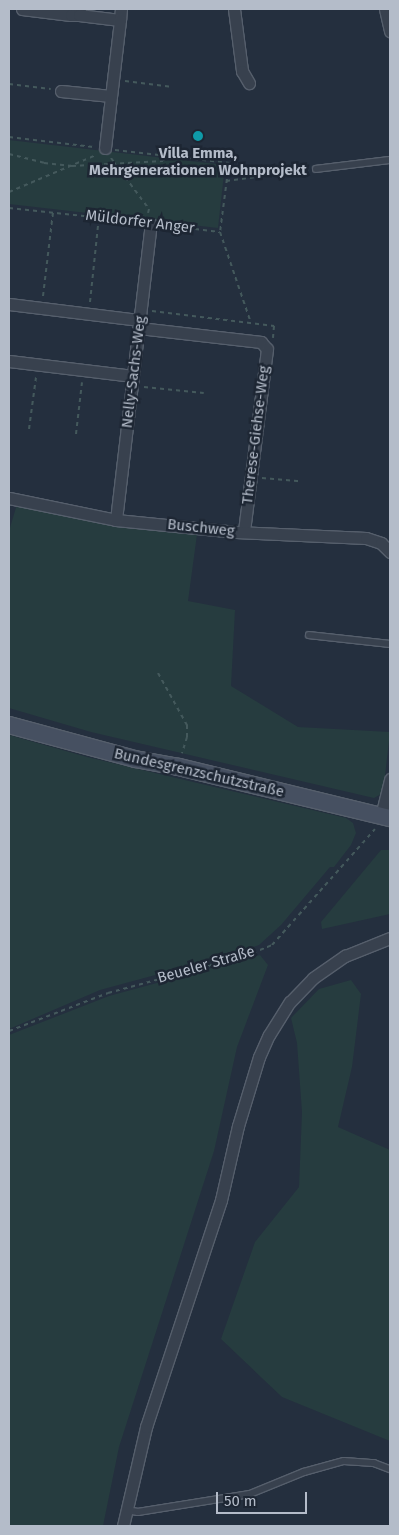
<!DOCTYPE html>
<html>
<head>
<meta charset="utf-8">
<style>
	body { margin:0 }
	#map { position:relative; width:399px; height:1535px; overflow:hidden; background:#242f3e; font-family:"Fira Sans",sans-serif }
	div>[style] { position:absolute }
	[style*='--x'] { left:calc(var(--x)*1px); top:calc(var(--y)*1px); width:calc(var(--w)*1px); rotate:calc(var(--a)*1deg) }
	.green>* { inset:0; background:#263c3f }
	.path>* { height:2px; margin-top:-1px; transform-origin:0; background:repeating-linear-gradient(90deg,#44595c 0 4px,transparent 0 8px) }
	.roads { filter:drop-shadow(1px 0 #565f6c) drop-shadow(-1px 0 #565f6c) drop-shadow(0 1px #565f6c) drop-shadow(0 -1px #565f6c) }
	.lane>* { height:5.5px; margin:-2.75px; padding:0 2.75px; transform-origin:2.75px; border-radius:2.75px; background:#38414e }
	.street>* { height:11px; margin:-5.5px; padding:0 5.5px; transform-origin:5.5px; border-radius:5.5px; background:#38414e }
	.secondary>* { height:16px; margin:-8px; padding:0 8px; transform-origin:8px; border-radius:8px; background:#465061 }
	.dots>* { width:14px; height:14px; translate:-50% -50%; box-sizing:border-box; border:2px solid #1d2633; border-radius:50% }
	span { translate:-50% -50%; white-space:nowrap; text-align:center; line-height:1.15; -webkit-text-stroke:5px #1d2633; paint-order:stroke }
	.poi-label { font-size:15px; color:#b4bcc9; font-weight:700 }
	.street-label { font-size:15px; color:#b4bcc9 }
	.frame { position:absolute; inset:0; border:10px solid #b4bcc9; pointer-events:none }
	.scale { position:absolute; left:216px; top:1492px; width:91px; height:22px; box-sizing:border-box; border:2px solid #b4bcc9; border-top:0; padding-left:6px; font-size:15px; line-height:18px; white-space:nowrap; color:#b4bcc9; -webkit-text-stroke:4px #1d2633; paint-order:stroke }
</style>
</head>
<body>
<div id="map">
	<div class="green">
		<i style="clip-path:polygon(9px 140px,225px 165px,218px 228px,9px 204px)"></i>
		<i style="clip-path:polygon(18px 501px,198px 527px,188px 601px,235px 610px,231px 686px,298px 727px,390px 732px,383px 793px,374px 798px,91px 732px,9px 708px,9px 531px)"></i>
		<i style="clip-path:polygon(9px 735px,87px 757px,346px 818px,353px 823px,356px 833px,351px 845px,334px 867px,330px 867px,281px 925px,259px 945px,229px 955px,100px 990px,9px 1029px)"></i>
		<i style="clip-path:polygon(381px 850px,390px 850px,390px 914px,322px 929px,321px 922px)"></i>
		<i style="clip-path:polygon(260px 955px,268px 965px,237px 1047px,214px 1151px,119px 1447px,103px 1526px,9px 1526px,9px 1035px,109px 996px)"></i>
		<i style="clip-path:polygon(351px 980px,361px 994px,352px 1067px,338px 1127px,390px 1150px,390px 1441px,282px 1397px,221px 1339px,255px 1242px,299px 1187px,302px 1112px,297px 1043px,291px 1018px,319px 989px)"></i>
	</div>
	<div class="path">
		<i style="--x:125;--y:81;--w:48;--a:7.1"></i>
		<i style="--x:9;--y:84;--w:42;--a:6.8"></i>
		<i style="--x:9;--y:137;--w:85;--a:6.8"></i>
		<i style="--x:115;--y:150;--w:115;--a:6.5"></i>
		<i style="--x:229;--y:163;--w:70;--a:97.4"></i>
		<i style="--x:220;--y:232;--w:96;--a:71.2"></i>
		<i style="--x:9;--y:154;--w:36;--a:14"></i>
		<i style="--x:44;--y:163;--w:28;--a:6"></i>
		<i style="--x:72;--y:166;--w:91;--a:-3.1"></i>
		<i style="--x:163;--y:161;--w:4;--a:-63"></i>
		<i style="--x:111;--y:158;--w:64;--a:53.3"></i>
		<i style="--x:149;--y:209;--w:4;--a:104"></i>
		<i style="--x:226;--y:181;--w:83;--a:-7.6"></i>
		<i style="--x:9;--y:192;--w:95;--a:-23"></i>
		<i style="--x:9;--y:208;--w:131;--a:6.1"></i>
		<i style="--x:163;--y:225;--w:57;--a:7"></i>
		<i style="--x:43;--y:296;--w:85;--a:-83.2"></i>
		<i style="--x:90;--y:302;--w:85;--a:-84"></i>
		<i style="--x:152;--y:311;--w:123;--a:7"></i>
		<i style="--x:274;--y:326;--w:12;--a:95"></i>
		<i style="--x:144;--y:387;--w:60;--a:5.7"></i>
		<i style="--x:29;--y:429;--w:52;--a:-82.3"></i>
		<i style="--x:76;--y:434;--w:52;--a:-83.4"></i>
		<i style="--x:262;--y:478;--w:38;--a:5"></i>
		<i style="--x:158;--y:673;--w:60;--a:60.9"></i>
		<i style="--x:187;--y:725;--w:12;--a:90"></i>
		<i style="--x:187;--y:737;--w:17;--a:107"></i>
		<i style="--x:9;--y:1031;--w:106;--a:-21"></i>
		<i style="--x:108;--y:993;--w:142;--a:-15.1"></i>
		<i style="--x:245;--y:956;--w:29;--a:-22"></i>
		<i style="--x:272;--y:945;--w:155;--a:-48.4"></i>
	</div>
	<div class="roads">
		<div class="lane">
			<i style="--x:316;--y:169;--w:75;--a:-6.9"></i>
			<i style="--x:309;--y:635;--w:81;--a:6.3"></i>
			<i style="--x:126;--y:1510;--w:12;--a:9"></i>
			<i style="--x:138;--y:1512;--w:113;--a:-9.1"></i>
			<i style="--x:250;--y:1494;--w:58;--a:-22.2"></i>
			<i style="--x:304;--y:1472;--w:41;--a:-15.4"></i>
			<i style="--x:344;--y:1461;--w:30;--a:4"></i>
			<i style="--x:374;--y:1463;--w:17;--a:21"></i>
		</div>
		<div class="street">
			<i style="--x:22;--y:9;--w:49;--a:7"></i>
			<i style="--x:71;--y:15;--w:8;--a:0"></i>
			<i style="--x:79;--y:15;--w:6;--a:-81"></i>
			<i style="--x:234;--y:9;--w:63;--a:82.6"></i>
			<i style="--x:242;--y:71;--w:14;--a:60"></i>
			<i style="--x:385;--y:9;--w:23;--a:77"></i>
			<i style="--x:79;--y:15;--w:41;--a:7"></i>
			<i style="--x:120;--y:20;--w:11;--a:-85"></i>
			<i style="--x:61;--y:91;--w:50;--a:5.7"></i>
			<i style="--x:105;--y:148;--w:129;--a:-83.3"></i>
			<i style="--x:9;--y:304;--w:132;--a:7"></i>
			<i style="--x:139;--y:328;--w:123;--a:6.5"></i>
			<i style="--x:261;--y:342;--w:9;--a:49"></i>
			<i style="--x:267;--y:349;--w:184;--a:97.2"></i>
			<i style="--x:9;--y:361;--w:125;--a:6.9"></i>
			<i style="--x:9;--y:498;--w:109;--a:11.6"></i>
			<i style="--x:116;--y:520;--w:121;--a:5.7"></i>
			<i style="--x:236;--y:532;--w:130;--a:2.6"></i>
			<i style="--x:366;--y:538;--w:16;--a:18"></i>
			<i style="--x:381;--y:543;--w:13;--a:45"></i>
			<i style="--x:116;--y:520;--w:298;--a:-83.3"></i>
			<i style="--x:381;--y:816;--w:38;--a:-76"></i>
			<i style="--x:123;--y:1526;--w:102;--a:-76.9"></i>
			<i style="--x:146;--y:1427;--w:239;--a:-71.7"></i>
			<i style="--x:221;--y:1200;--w:76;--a:-77.1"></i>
			<i style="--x:238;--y:1126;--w:72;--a:-73.1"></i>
			<i style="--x:259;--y:1057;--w:24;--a:-66"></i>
			<i style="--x:269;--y:1035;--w:39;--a:-58"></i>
			<i style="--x:290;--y:1002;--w:33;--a:-46"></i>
			<i style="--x:313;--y:978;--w:39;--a:-35"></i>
			<i style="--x:345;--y:956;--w:48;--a:-21.8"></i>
		</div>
		<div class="secondary">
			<i style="--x:9;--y:725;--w:131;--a:15.1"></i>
			<i style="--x:135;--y:759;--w:45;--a:10.3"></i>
			<i style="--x:179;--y:767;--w:217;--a:13.6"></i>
		</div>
	</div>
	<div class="dots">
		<i style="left:198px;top:136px;background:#0f9aa8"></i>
	</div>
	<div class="poi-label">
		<span style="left:198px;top:162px">Villa Emma,<br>Mehrgenerationen Wohnprojekt</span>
	</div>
	<div class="street-label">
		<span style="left:140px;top:222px;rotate:7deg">Müldorfer Anger</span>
		<span style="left:134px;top:372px;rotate:-83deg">Nelly-Sachs-Weg</span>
		<span style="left:256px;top:435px;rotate:-83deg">Therese-Giehse-Weg</span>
		<span style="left:201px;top:528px;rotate:6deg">Buschweg</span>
		<span style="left:199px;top:773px;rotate:13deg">Bundesgrenzschutzstraße</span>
		<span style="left:206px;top:965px;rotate:-16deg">Beueler Straße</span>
	</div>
	<div class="frame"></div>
	<div class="scale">50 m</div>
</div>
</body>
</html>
